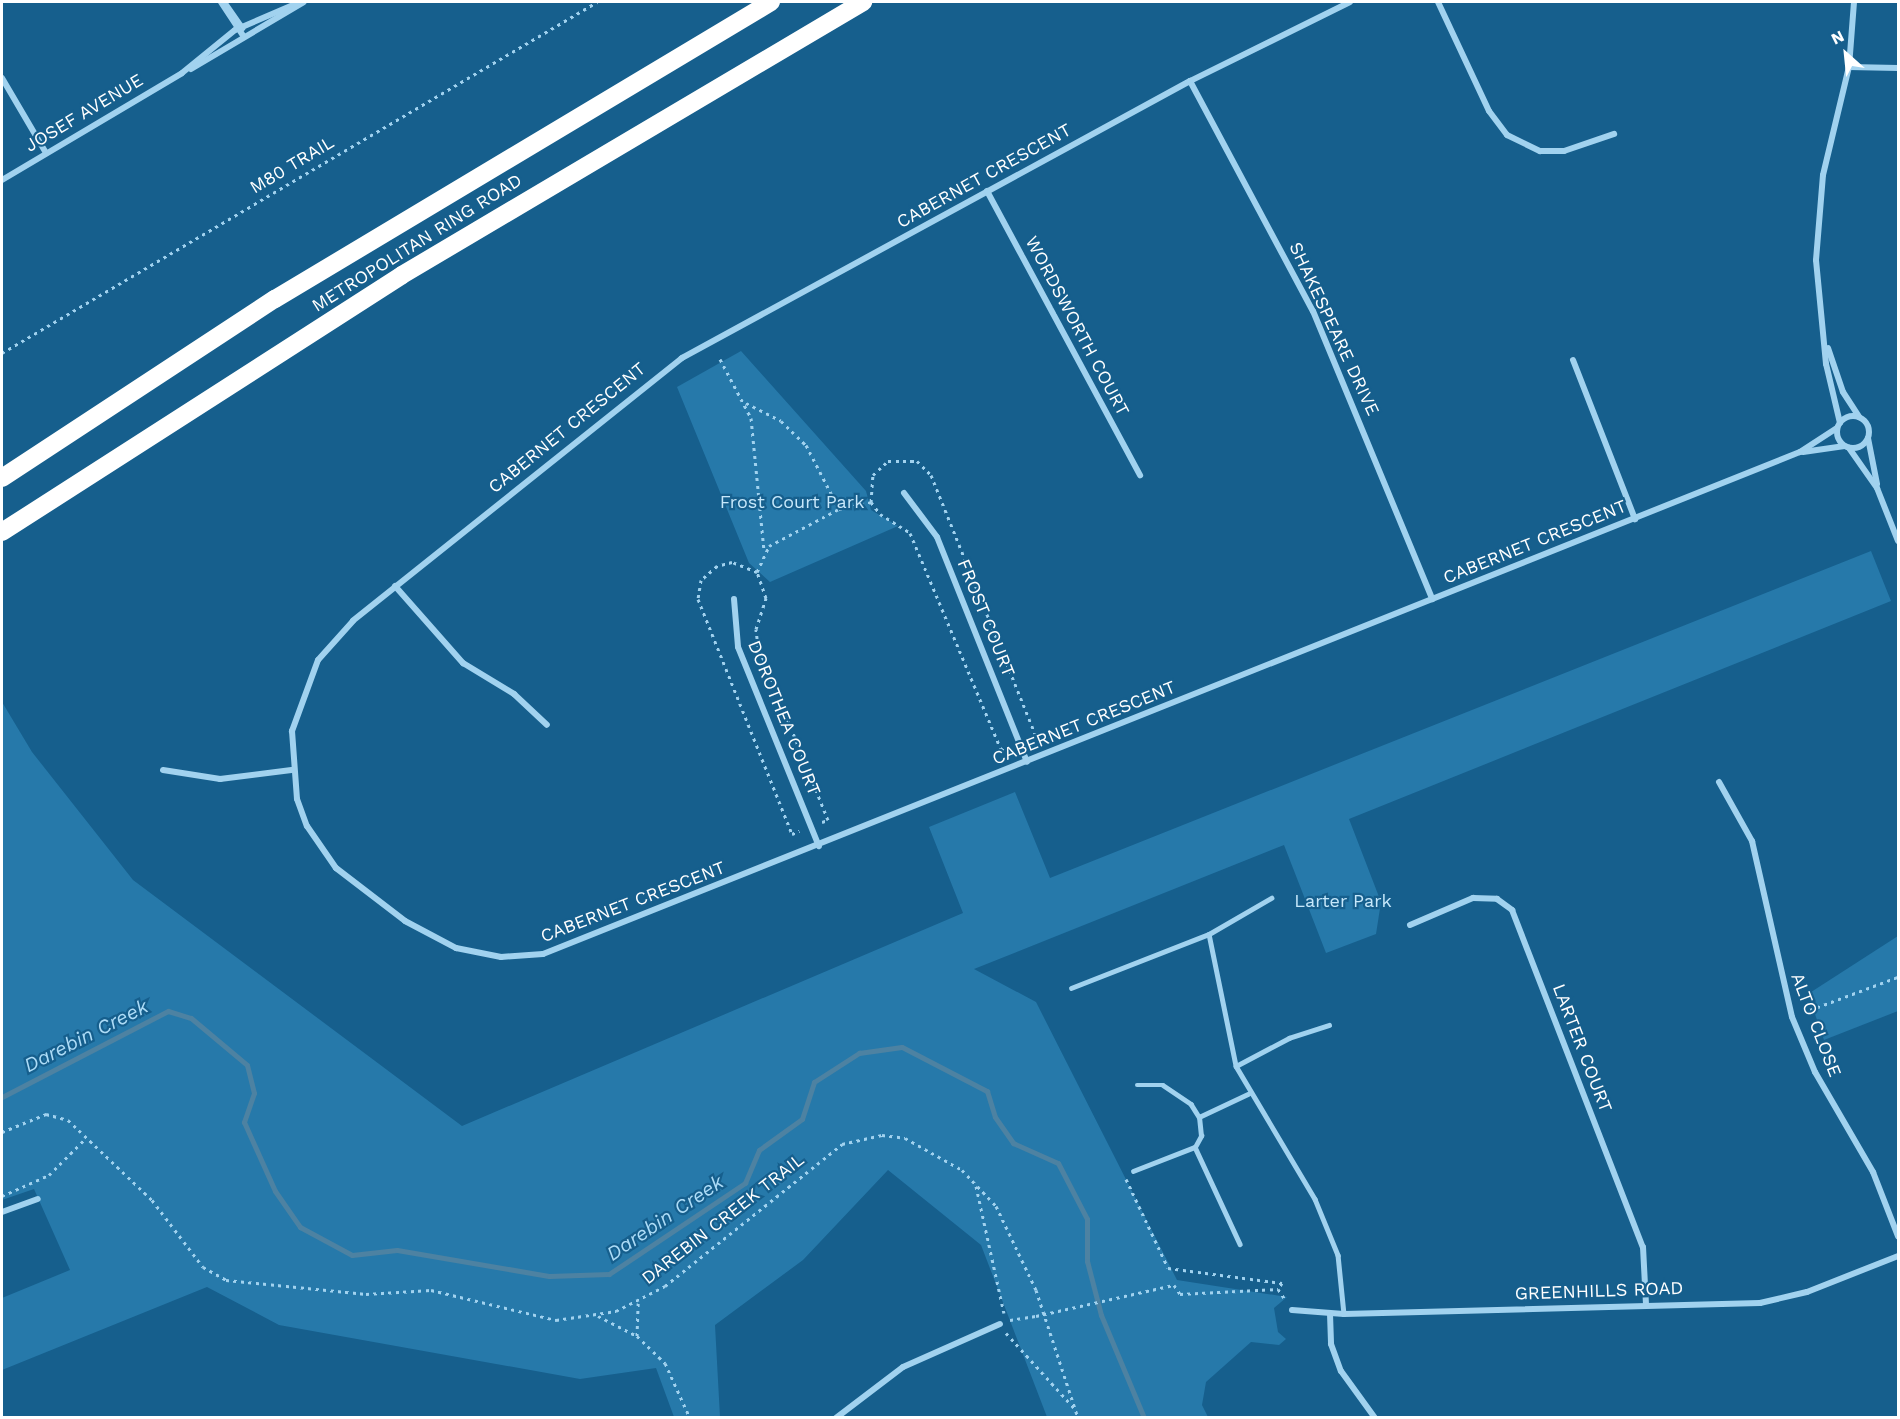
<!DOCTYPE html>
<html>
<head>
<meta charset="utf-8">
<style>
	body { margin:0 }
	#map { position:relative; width:1900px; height:1419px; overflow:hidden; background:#165f8d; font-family:"Work Sans",sans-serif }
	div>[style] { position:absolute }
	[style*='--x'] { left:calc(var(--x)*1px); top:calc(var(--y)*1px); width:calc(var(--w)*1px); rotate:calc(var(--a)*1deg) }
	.green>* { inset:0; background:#2679aa }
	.stream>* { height:5px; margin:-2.5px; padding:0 2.5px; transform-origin:2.5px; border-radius:2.5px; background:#4d82a2 }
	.path>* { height:3px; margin-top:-1.5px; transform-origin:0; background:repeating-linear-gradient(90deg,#a1d2ef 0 3px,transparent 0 7.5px) }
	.service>* { height:4.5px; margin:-2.25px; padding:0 2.25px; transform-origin:2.25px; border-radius:2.25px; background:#a1d2ef }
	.minor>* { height:6px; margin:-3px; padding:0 3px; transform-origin:3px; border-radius:3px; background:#a1d2ef }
	.minor>.ring { margin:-3px; padding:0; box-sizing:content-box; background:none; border:6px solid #a1d2ef; border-radius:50% }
	.motorway>* { height:18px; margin:-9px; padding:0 9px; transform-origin:9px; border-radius:9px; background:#fff }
	.path-bridge>* { height:3px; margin-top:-1.5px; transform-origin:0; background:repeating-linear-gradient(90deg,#a1d2ef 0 3px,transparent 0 7.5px) }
	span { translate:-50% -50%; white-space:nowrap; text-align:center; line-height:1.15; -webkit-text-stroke:4.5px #165f8d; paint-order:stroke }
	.street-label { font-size:18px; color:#fff }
	.park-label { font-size:18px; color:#c7e8fb }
	.water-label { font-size:20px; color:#addcf7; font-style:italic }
	.frame { position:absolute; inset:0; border:3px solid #fff; pointer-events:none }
	.north { position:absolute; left:1816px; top:24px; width:60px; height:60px; -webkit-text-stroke:4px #165f8d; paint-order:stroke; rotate:333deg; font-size:16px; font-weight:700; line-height:24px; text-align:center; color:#fff }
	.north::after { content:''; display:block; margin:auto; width:21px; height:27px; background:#fff; clip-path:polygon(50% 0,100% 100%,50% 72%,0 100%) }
</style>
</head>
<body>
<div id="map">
	<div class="green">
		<i style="clip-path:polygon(741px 351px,866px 491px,871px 510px,898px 526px,770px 582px,749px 563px,677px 387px)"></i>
		<i style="clip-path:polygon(1871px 551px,1891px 601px,1349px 819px,1381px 902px,1376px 934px,1326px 953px,1284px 845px,974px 969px,1036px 1002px,1177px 1280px,1287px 1297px,1274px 1308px,1278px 1332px,1286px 1339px,1279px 1345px,1251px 1342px,1206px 1382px,1202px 1405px,1208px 1417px,1047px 1417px,981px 1245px,888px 1170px,803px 1260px,715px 1325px,720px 1417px,674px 1417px,656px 1368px,580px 1379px,279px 1325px,207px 1287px,2px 1370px,2px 1298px,70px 1270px,34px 1189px,2px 1200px,2px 702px,32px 752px,133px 880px,462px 1126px,963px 913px,929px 827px,1015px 792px,1050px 878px)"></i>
		<i style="clip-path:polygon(1898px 936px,1898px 1011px,1824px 1040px,1808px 994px)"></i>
	</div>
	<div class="stream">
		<i style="--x:2;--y:1097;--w:187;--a:-27.4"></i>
		<i style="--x:168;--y:1011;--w:24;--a:17"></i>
		<i style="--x:191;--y:1018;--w:73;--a:40"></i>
		<i style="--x:247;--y:1065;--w:29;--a:76"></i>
		<i style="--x:254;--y:1093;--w:31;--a:109"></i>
		<i style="--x:244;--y:1122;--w:76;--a:65.8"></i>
		<i style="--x:275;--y:1191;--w:44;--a:55.2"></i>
		<i style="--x:300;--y:1227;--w:59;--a:28.3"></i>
		<i style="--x:352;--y:1255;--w:45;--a:-6.3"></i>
		<i style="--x:397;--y:1250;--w:154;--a:9.7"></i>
		<i style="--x:549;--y:1276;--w:60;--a:-1.9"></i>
		<i style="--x:609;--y:1274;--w:164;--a:-33.8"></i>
		<i style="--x:745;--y:1183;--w:36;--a:-67"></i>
		<i style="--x:759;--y:1150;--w:53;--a:-35.8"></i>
		<i style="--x:802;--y:1119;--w:39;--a:-72"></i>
		<i style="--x:814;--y:1082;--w:54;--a:-32.8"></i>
		<i style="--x:859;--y:1053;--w:43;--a:-7.9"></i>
		<i style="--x:902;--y:1047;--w:96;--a:27.4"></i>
		<i style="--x:987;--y:1091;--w:27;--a:73"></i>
		<i style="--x:995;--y:1117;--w:32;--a:55"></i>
		<i style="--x:1013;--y:1143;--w:49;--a:24"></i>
		<i style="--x:1058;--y:1163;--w:63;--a:62.6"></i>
		<i style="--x:1087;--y:1219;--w:42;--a:90"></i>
		<i style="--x:1087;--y:1261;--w:56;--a:75.5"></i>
		<i style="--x:1101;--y:1315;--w:112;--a:67.3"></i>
	</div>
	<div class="path">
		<i style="--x:2;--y:353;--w:691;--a:-30.54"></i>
		<i style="--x:720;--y:359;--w:67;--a:62.3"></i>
		<i style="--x:751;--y:418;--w:134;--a:84.4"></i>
		<i style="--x:746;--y:403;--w:39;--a:27"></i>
		<i style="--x:781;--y:421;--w:35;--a:44"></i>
		<i style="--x:806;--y:445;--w:72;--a:62.7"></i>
		<i style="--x:871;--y:502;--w:27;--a:-86"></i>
		<i style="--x:873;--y:475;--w:21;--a:-43"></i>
		<i style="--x:888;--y:461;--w:29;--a:0"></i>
		<i style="--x:917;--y:461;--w:20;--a:45"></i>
		<i style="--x:931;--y:475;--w:281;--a:68.1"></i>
		<i style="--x:1036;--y:736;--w:8;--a:157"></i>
		<i style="--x:757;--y:572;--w:27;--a:-158"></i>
		<i style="--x:732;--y:562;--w:16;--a:165"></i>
		<i style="--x:717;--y:566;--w:21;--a:139"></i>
		<i style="--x:701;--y:580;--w:19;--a:99"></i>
		<i style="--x:698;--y:599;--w:253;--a:68.2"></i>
		<i style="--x:792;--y:834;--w:8;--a:-23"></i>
		<i style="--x:822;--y:822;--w:6;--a:-18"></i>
		<i style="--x:828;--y:820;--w:188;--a:-111.9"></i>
		<i style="--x:758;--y:646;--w:17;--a:-97"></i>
		<i style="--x:756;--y:629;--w:33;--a:-72"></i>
		<i style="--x:766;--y:598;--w:28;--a:-109"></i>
		<i style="--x:757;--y:572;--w:29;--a:-65"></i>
		<i style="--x:769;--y:546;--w:79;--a:-27.9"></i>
		<i style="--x:839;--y:509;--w:33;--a:-12"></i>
		<i style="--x:871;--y:502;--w:15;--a:53"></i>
		<i style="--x:880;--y:514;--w:36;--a:32"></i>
		<i style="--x:910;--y:533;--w:235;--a:67.2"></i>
		<i style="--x:1001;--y:750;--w:9;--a:-21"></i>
		<i style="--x:1810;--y:1010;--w:94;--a:-20.6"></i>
		<i style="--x:2;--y:1132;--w:48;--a:-22.2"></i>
		<i style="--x:46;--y:1114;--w:23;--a:15"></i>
		<i style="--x:68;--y:1120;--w:116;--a:43.6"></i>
		<i style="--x:152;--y:1200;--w:84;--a:52.7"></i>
		<i style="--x:203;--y:1267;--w:26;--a:29"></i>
		<i style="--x:226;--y:1280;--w:141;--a:5.7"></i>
		<i style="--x:366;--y:1294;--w:65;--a:-3.5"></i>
		<i style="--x:431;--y:1290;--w:129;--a:13.5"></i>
		<i style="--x:556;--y:1320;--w:61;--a:-8.5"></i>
		<i style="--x:616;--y:1311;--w:55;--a:-27"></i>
		<i style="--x:665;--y:1286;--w:227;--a:-38.7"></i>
		<i style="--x:842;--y:1144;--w:41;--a:-12.7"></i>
		<i style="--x:882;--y:1135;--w:23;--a:7"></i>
		<i style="--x:905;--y:1138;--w:65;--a:29.3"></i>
		<i style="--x:962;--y:1170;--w:50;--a:46.6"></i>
		<i style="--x:996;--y:1206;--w:93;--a:64.5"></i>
		<i style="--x:1036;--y:1290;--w:135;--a:71.8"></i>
		<i style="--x:1126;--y:1179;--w:98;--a:64.7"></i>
		<i style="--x:1168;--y:1268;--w:115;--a:7.5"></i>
		<i style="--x:1282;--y:1283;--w:7;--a:124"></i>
		<i style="--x:976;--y:1186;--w:130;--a:77.6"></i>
		<i style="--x:2;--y:1196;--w:51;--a:-24.1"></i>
		<i style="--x:49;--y:1175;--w:52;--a:-45"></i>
		<i style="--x:1174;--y:1285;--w:11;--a:56"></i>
		<i style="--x:1180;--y:1294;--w:98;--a:-2.9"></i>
		<i style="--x:1278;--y:1289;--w:14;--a:56"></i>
		<i style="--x:598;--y:1316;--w:44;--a:27.1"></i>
		<i style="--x:637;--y:1336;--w:39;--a:44"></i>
		<i style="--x:665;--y:1363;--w:60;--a:65.6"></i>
		<i style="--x:1010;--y:1320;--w:26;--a:-9"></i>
		<i style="--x:1006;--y:1333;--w:101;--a:47.8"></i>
		<i style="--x:637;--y:1336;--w:33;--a:-88"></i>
	</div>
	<div class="service">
		<i style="--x:1209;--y:934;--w:135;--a:78.4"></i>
		<i style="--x:1236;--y:1066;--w:155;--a:59.3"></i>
		<i style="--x:1315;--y:1199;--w:61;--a:67.7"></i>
		<i style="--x:1338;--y:1255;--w:59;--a:84.2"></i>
		<i style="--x:1071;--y:988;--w:148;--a:-21.4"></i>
		<i style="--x:1209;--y:934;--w:72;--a:-30.1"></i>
		<i style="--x:1236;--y:1066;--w:60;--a:-27.8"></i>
		<i style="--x:1289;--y:1038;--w:42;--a:-18"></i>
		<i style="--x:1137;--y:1085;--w:26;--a:0"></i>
		<i style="--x:1163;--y:1085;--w:34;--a:34"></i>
		<i style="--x:1191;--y:1104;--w:15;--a:58"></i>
		<i style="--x:1195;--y:1147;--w:107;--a:65.1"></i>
		<i style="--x:1133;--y:1171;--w:66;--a:-21.2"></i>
		<i style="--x:1195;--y:1147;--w:13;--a:-61"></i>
		<i style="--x:1201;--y:1136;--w:19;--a:-96"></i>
		<i style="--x:1199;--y:1117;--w:54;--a:-25.1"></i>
	</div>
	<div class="minor">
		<i style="--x:221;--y:2;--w:42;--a:56.7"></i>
		<i style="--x:224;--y:2;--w:32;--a:55"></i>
		<i style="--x:1350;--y:2;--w:178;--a:153.7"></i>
		<i style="--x:1190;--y:81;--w:579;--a:151.4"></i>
		<i style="--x:682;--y:358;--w:421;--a:141.4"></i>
		<i style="--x:353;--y:621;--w:52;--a:131.9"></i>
		<i style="--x:318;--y:660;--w:76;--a:110.1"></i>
		<i style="--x:292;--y:731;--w:68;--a:85.8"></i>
		<i style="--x:297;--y:799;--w:29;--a:70"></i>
		<i style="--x:307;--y:826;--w:51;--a:55.4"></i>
		<i style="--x:336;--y:868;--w:87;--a:37.5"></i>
		<i style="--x:405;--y:921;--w:58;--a:27.9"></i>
		<i style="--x:456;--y:948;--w:46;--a:11.3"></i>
		<i style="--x:501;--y:957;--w:42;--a:-4.1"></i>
		<i style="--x:543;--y:954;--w:1354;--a:-21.77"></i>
		<i style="--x:1800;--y:452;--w:44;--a:-33"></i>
		<i style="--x:1438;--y:2;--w:120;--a:64.9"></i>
		<i style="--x:1489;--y:111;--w:30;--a:53"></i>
		<i style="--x:1507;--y:135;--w:37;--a:26"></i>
		<i style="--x:1540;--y:151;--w:24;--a:0"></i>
		<i style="--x:1564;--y:151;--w:53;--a:-18.8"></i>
		<i style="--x:1849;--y:67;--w:49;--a:1.2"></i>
		<i style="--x:191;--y:69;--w:131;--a:-30.7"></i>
		<i style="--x:2;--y:78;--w:87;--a:59.6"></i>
		<i style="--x:1190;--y:81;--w:261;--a:61.9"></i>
		<i style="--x:1313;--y:311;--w:312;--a:67.5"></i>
		<i style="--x:2;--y:180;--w:209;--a:-30.7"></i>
		<i style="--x:182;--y:73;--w:68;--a:-39.1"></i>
		<i style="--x:235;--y:30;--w:71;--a:-23.3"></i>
		<i style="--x:987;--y:191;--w:323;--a:61.7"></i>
		<i style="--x:1828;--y:348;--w:46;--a:71.2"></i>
		<i style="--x:1843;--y:392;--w:30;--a:57"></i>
		<i style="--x:1573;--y:360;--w:171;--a:68.7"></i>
		<i class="ring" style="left:1837px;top:416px;width:26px;height:26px"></i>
		<i style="--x:1840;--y:423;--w:61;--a:-103.3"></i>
		<i style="--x:1826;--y:364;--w:104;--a:-95.5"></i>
		<i style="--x:1816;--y:260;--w:85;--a:-85.3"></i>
		<i style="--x:1823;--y:175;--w:111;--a:-76.5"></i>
		<i style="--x:1849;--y:67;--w:65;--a:-85.6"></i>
		<i style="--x:1868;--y:438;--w:47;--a:78.9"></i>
		<i style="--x:1849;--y:448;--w:49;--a:55"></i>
		<i style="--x:1877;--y:488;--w:57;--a:68.4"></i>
		<i style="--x:1803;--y:452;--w:42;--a:-8.1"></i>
		<i style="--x:904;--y:493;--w:55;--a:53.1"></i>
		<i style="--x:937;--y:537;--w:242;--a:68.2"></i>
		<i style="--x:395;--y:586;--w:103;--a:48.6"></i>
		<i style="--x:463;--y:663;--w:60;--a:31.3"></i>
		<i style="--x:514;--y:694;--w:45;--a:43.2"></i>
		<i style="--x:734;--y:599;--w:48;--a:85.2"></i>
		<i style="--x:738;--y:647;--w:215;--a:67.9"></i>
		<i style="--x:163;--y:770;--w:58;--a:9"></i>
		<i style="--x:220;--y:779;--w:72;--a:-7.2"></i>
		<i style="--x:1719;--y:782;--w:68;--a:60.8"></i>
		<i style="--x:1752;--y:841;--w:180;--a:77.2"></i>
		<i style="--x:1792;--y:1017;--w:60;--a:67.3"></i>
		<i style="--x:1815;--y:1072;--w:116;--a:59.9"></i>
		<i style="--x:1873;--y:1172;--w:69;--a:68.7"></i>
		<i style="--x:1410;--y:925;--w:69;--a:-23.2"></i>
		<i style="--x:1473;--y:898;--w:24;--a:2"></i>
		<i style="--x:1497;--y:899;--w:19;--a:36"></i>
		<i style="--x:1512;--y:910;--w:362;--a:68.8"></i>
		<i style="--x:1643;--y:1247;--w:58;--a:87"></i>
		<i style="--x:2;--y:1212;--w:38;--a:-20"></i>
		<i style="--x:1292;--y:1310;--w:52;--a:4.4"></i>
		<i style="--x:1344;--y:1314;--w:416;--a:-1.5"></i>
		<i style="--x:1760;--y:1303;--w:48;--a:-13.2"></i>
		<i style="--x:1807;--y:1292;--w:98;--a:-21.6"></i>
		<i style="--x:1330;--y:1314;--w:30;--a:88"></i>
		<i style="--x:1331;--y:1344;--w:29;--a:70"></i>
		<i style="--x:1341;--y:1371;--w:58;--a:54.1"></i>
		<i style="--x:836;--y:1418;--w:84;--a:-37.3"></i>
		<i style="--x:903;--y:1367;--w:106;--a:-23.9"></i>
	</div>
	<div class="motorway">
		<i style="--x:2;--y:478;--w:326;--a:-33.3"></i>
		<i style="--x:275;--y:299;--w:578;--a:-30.91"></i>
		<i style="--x:2;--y:532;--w:475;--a:-32.7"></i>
		<i style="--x:402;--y:275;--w:536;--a:-30.63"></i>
	</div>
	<div class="path-bridge">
		<i style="--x:1036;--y:1316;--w:141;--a:-12.7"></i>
	</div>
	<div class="street-label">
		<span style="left:84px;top:113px;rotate:-31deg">JOSEF AVENUE</span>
		<span style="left:292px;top:165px;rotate:-31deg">M80 TRAIL</span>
		<span style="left:984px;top:176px;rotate:-29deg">CABERNET CRESCENT</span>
		<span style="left:417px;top:243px;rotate:-32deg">METROPOLITAN RING ROAD</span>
		<span style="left:1077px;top:326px;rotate:62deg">WORDSWORTH COURT</span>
		<span style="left:1334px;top:329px;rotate:65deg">SHAKESPEARE DRIVE</span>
		<span style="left:567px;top:428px;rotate:-39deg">CABERNET CRESCENT</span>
		<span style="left:1535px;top:542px;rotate:-22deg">CABERNET CRESCENT</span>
		<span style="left:986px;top:618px;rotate:68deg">FROST COURT</span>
		<span style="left:784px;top:718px;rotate:68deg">DOROTHEA COURT</span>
		<span style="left:1084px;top:723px;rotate:-22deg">CABERNET CRESCENT</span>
		<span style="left:633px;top:902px;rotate:-21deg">CABERNET CRESCENT</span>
		<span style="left:1816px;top:1025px;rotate:69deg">ALTO CLOSE</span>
		<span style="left:1582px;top:1048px;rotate:69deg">LARTER COURT</span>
		<span style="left:723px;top:1219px;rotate:-38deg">DAREBIN CREEK TRAIL</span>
		<span style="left:1599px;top:1291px;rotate:-2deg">GREENHILLS ROAD</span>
	</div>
	<div class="park-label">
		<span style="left:792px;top:502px">Frost Court Park</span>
		<span style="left:1343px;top:901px">Larter Park</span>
	</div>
	<div class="water-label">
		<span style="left:86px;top:1036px;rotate:-27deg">Darebin Creek</span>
		<span style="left:665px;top:1218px;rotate:-34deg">Darebin Creek</span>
	</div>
	<div class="frame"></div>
	<div class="north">N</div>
</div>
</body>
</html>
